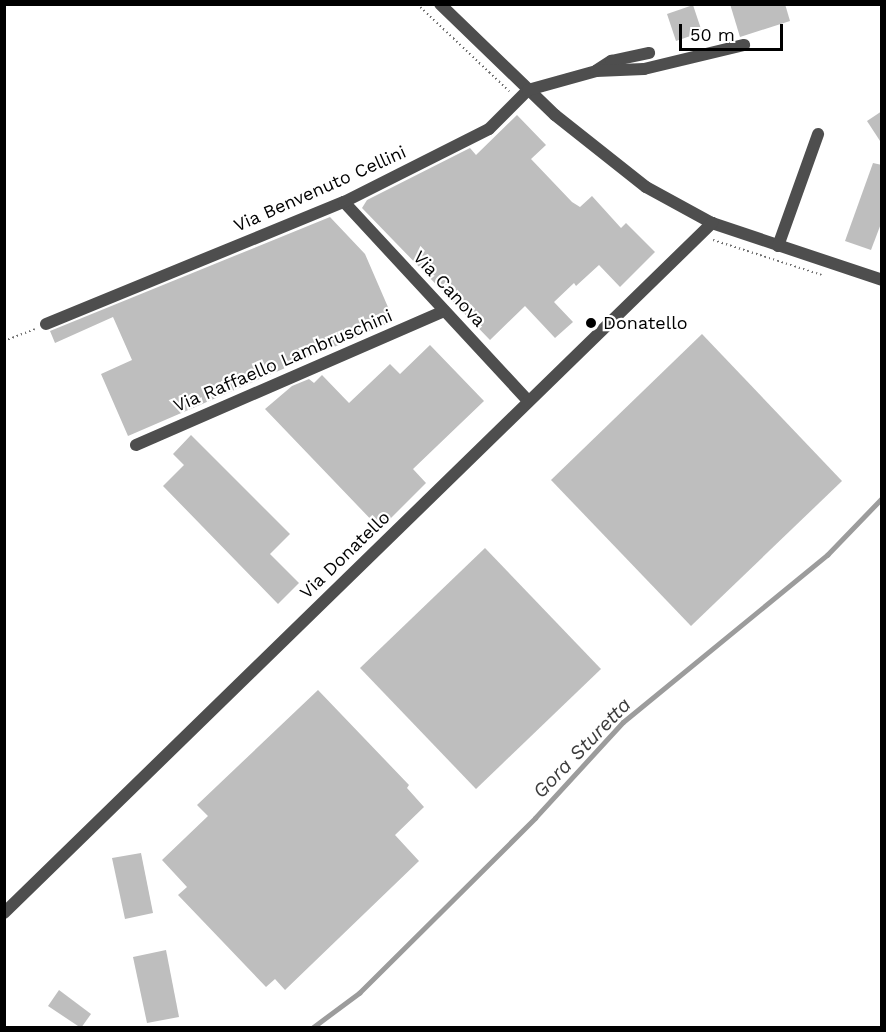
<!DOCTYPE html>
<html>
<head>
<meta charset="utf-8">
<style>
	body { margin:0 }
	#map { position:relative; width:886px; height:1032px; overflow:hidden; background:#fff; font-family:"Work Sans",sans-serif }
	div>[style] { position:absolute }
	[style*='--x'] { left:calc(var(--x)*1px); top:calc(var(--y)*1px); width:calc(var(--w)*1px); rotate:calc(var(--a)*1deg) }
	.stream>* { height:4.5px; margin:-2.25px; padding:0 2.25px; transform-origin:2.25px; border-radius:2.25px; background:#9c9c9c }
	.building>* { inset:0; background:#bebebe }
	.path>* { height:2px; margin-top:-1px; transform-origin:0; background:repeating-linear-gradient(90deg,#707070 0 1.5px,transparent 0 4.5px) }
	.street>* { height:12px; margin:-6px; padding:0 6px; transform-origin:6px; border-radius:6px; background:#4e4e4e }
	.dots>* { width:16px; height:16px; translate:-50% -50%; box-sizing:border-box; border:3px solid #fff; border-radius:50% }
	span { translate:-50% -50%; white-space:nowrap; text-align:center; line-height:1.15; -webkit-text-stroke:4.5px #fff; paint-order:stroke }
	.street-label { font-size:18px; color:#000 }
	.poi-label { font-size:18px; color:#000 }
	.left { translate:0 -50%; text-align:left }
	.water-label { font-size:20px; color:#3d3d3d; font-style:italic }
	.frame { position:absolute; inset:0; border:6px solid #000; pointer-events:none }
	.scale { position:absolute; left:679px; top:24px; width:104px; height:27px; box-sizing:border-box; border:3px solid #000; border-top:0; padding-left:8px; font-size:18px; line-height:21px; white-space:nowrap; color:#000; -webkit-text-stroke:4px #fff; paint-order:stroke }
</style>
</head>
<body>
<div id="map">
	<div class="stream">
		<i style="--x:312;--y:1028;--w:59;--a:-36.7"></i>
		<i style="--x:359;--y:993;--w:248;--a:-44.8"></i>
		<i style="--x:535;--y:818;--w:130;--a:-47.5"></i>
		<i style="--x:623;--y:722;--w:264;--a:-39.3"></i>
		<i style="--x:827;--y:555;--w:79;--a:-46"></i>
	</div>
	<div class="building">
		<i style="clip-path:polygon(730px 4px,785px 4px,790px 21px,740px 37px)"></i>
		<i style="clip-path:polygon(693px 5px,702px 32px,676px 41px,667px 14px)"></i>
		<i style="clip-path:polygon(882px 111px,882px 144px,867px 121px)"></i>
		<i style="clip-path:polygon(517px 115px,546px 145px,531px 159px,572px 202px,580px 207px,592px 196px,621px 228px,626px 223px,655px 252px,620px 287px,599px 265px,576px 286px,574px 283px,554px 302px,573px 322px,555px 338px,525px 306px,490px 340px,362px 208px,367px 200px,466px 150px,470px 148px,476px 155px)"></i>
		<i style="clip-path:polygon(873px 163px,882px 165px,882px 221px,871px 250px,845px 241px)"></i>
		<i style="clip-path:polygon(330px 217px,365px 254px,394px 321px,128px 436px,101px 374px,132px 360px,113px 317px,55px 343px,50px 331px)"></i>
		<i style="clip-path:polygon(702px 334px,842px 481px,691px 626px,551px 480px)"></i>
		<i style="clip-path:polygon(430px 345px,484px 401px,413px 469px,426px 483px,380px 529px,265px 409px,292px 386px,309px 379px,314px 383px,322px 375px,349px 403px,390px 364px,400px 374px)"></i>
		<i style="clip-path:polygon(191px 435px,290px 534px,270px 554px,299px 583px,278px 604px,163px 486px,184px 465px,173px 454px)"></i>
		<i style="clip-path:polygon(485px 548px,601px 669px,476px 789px,360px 668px)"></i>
		<i style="clip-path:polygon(318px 690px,409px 785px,407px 788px,424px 807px,395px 835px,419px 861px,285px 990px,275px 979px,266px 987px,178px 895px,187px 887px,162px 860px,208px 816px,197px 805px)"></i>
		<i style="clip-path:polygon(141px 853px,153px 913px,125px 919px,112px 858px)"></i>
		<i style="clip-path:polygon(166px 950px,179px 1017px,147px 1023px,133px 957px)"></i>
		<i style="clip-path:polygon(59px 990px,91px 1014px,81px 1028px,48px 1006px)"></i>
	</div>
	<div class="path">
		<i style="--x:417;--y:4;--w:127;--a:43.4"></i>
		<i style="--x:713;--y:240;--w:114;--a:17.8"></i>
		<i style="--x:4;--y:341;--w:33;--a:-21"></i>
	</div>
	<div class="street">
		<i style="--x:440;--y:4;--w:160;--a:44"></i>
		<i style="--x:555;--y:115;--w:116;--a:38.4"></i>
		<i style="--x:646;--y:187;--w:75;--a:28.6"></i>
		<i style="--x:712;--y:223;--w:179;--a:18.5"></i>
		<i style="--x:597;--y:70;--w:17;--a:-33"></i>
		<i style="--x:611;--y:61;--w:39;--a:-12"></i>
		<i style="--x:344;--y:202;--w:271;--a:47.2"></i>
		<i style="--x:778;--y:246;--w:119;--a:-70.3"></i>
		<i style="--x:46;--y:324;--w:322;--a:-22.3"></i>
		<i style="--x:344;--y:202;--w:162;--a:-26.7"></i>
		<i style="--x:489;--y:129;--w:55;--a:-45"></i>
		<i style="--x:528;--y:90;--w:71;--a:-15.6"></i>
		<i style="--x:596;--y:71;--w:48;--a:-2.4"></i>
		<i style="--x:644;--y:69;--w:103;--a:-13.5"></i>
		<i style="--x:136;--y:445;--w:336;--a:-23.5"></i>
		<i style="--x:4;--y:913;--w:989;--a:-44.26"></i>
	</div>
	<div class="dots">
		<i style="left:591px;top:323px;background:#000"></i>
	</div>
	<div class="street-label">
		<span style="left:320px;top:189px;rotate:-24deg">Via Benvenuto Cellini</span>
		<span style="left:449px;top:289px;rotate:47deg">Via Canova</span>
		<span style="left:283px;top:361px;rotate:-23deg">Via Raffaello Lambruschini</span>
		<span style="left:345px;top:555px;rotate:-44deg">Via Donatello</span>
	</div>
	<div class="poi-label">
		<span class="left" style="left:603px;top:323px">Donatello</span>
	</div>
	<div class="water-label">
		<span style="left:582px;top:748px;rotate:-46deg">Gora Sturetta</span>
	</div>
	<div class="frame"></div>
	<div class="scale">50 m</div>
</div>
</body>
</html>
